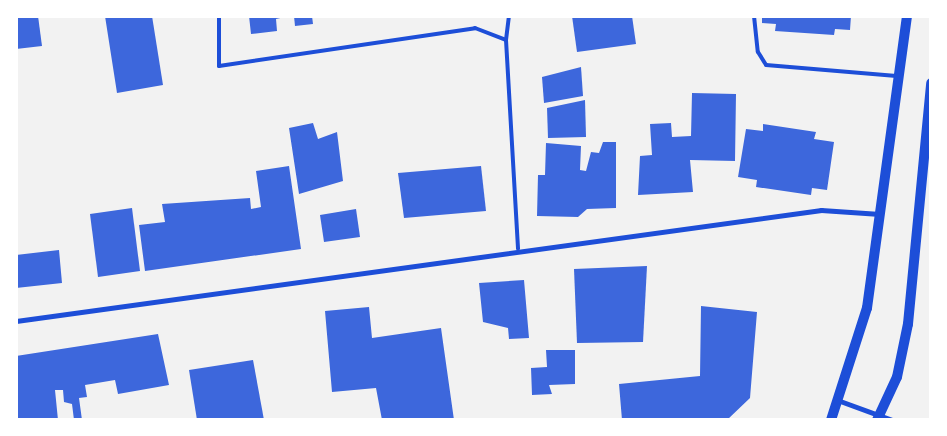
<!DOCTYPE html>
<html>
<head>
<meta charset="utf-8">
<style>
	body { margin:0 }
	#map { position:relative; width:947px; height:436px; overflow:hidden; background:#f2f2f2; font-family:Rubik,sans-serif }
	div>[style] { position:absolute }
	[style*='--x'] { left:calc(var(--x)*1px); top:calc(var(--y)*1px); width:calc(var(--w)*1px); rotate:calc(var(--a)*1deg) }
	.building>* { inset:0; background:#3d67dc }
	.service>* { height:4px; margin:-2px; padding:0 2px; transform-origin:2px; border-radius:2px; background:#1d4ed8 }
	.minor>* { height:5px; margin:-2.5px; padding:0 2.5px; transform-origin:2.5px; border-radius:2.5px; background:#1d4ed8 }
	.secondary>* { height:10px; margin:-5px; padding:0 5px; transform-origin:5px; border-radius:5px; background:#1d4ed8 }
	span { translate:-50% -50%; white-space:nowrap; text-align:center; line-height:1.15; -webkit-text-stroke:4px #fff; paint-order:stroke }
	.frame { position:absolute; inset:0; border:18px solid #fff; pointer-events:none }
</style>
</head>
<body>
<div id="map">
	<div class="building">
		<i style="clip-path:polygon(16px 16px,38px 16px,42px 46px,16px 49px)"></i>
		<i style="clip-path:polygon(105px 16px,152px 16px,163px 85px,117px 93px)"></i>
		<i style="clip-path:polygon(249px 16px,285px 16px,285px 17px,276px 19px,277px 31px,251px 34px)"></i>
		<i style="clip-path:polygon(294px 16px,312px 16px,313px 24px,295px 26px)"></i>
		<i style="clip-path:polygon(572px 16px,632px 16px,636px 44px,577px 52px)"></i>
		<i style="clip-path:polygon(762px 16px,851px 16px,850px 30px,835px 29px,834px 35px,775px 31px,776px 24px,762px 23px)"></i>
		<i style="clip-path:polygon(581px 67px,583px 96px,544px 103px,542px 77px)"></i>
		<i style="clip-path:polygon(692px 93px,736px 94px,735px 161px,690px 160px,693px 192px,638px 195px,640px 156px,652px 155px,650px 124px,671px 123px,672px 137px,691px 136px)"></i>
		<i style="clip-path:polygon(585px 100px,586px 137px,548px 138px,547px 108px)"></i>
		<i style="clip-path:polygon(313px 123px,318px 139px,337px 132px,343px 181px,299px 194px,289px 128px)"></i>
		<i style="clip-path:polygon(763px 124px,816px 132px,814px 139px,834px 142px,827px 190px,812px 188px,811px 195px,756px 187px,757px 180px,738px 177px,746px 129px,763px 131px)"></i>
		<i style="clip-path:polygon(603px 142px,616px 142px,616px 208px,587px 209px,578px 217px,537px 216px,538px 175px,545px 175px,546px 143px,581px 146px,580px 170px,586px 171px,591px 152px,599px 153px)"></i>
		<i style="clip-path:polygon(289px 166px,301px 249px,145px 271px,139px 225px,165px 222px,162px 204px,250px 198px,251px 209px,261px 207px,256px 171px)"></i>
		<i style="clip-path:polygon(481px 166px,486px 211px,404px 218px,398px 173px)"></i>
		<i style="clip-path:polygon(132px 208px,140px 271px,98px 277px,90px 214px)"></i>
		<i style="clip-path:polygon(356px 209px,360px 237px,324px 242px,320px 215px)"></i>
		<i style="clip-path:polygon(59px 250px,62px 283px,16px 288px,16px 255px)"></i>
		<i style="clip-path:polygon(647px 266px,643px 342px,577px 343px,574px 269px)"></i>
		<i style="clip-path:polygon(524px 280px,529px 338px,509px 339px,508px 328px,483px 322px,479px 283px)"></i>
		<i style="clip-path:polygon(701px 306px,757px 312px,750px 398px,727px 420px,622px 420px,619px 384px,700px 376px)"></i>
		<i style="clip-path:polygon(369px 307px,372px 338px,441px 328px,454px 420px,382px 420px,376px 388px,332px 392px,325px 311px)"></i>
		<i style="clip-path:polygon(158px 334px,169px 385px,118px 394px,115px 380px,85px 385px,87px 397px,79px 398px,82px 420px,74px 420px,72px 404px,64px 402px,63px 390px,55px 390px,58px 420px,16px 420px,16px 356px)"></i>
		<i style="clip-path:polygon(546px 350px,575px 350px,575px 384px,549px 385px,552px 394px,532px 395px,531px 368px,547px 367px)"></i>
		<i style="clip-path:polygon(253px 360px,264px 420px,197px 420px,189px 370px)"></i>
	</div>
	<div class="service">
		<i style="--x:219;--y:16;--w:50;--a:90"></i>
		<i style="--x:219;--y:66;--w:259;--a:-8.4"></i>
		<i style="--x:475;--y:28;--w:33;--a:21"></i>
		<i style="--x:506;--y:40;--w:209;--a:86.7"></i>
		<i style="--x:754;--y:16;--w:36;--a:84"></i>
		<i style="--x:758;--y:52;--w:15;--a:58"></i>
		<i style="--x:766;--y:65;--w:131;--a:4.8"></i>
		<i style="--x:506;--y:40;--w:24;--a:-83"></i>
	</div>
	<div class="minor">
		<i style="--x:16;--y:321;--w:813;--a:-7.85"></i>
		<i style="--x:821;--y:210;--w:59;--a:3.9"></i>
		<i style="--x:840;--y:401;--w:55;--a:20.1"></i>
	</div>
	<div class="secondary">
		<i style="--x:831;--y:420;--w:118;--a:-72.2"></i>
		<i style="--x:867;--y:308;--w:295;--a:-82.2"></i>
		<i style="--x:877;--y:420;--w:47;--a:-65.1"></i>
		<i style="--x:897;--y:377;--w:54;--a:-78.3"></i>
		<i style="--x:908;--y:324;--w:242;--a:-84.5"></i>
	</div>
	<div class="frame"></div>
</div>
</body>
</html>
